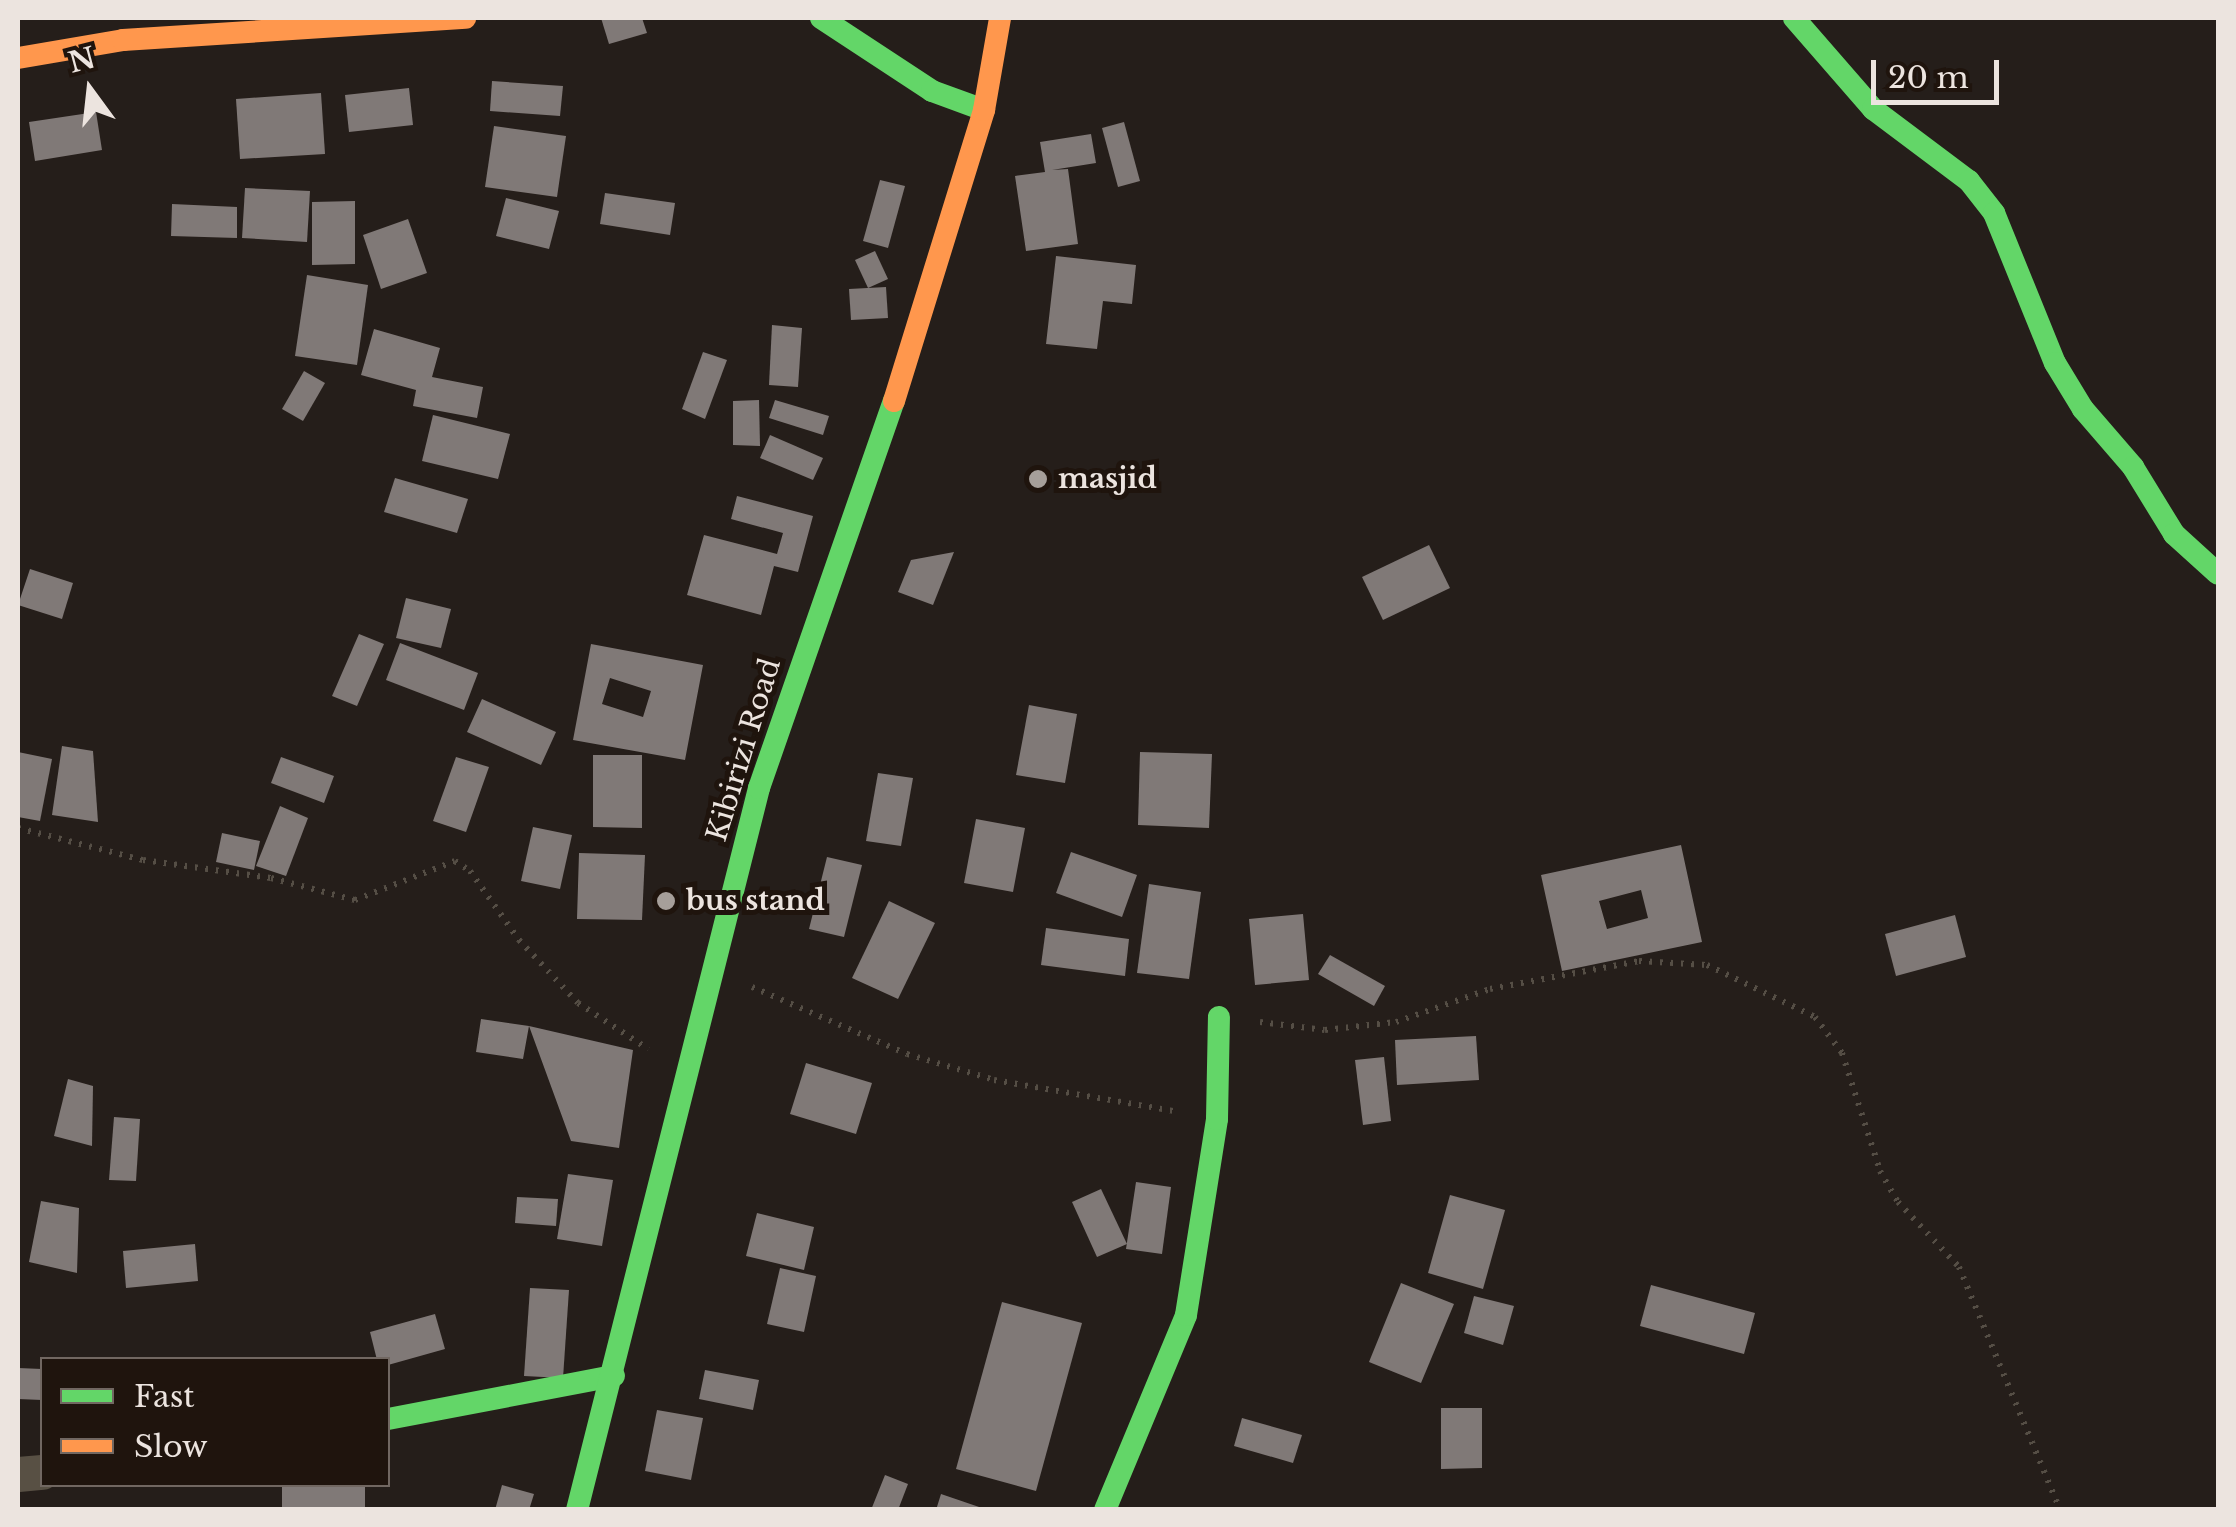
<!DOCTYPE html>
<html>
<head>
<meta charset="utf-8">
<style>
	body { margin:0 }
	#map { position:relative; width:2236px; height:1527px; overflow:hidden; background:#251e1a; font-family:"Libre Baskerville",serif }
	div>[style] { position:absolute }
	[style*='--x'] { left:calc(var(--x)*1px); top:calc(var(--y)*1px); width:calc(var(--w)*1px); rotate:calc(var(--a)*1deg) }
	.building>* { inset:0; background:#807977 }
	.path>* { height:6px; margin-top:-3px; transform-origin:0; background:repeating-linear-gradient(90deg,#554e45 0 2.5px,transparent 0 10.5px) }
	.street>* { height:35px; margin:-17.5px; padding:0 17.5px; transform-origin:17.5px; border-radius:17.5px; background:#585044 }
	.fast>* { height:22px; margin:-11px; padding:0 11px; transform-origin:11px; border-radius:11px; background:#63d668 }
	.slow>* { height:22px; margin:-11px; padding:0 11px; transform-origin:11px; border-radius:11px; background:#ff974d }
	.dots>* { width:28px; height:28px; translate:-50% -50%; box-sizing:border-box; border:5px solid #1f140d; border-radius:50% }
	span { translate:-50% -50%; white-space:nowrap; text-align:center; line-height:1.15; -webkit-text-stroke:10px #1f140d; paint-order:stroke }
	.poi-label { font-size:28px; color:#ece4df; font-weight:700 }
	.left { translate:0 -50%; text-align:left }
	.street-label { font-size:28px; color:#ece4df }
	.frame { position:absolute; inset:0; border:20px solid #ece4df; pointer-events:none }
	.legend { position:absolute; left:40px; top:1357px; width:350px; height:130px; box-sizing:border-box; background:#1f140d; border:2px solid #716761; margin:0; padding:12px 18px; list-style:none; font-size:30px; color:#ece4df }
	.legend li { display:flex; align-items:center; gap:20px; height:50px }
	.legend b { width:50px; border:2px solid #716761 }
	.north { position:absolute; left:40px; top:40px; width:100px; height:100px; -webkit-text-stroke:8px #1f140d; paint-order:stroke; rotate:345deg; font-size:28px; font-weight:700; line-height:40px; text-align:center; color:#ece4df }
	.north::after { content:''; display:block; margin:auto; width:35px; height:45px; background:#ece4df; clip-path:polygon(50% 0,100% 100%,50% 72%,0 100%) }
	.scale { position:absolute; left:1871px; top:60px; width:128px; height:45px; box-sizing:border-box; border:5px solid #ece4df; border-top:0; padding-left:12px; font-size:30px; line-height:35px; white-space:nowrap; color:#ece4df; -webkit-text-stroke:8px #1f140d; paint-order:stroke }
</style>
</head>
<body>
<div id="map">
	<div class="building">
		<i style="clip-path:polygon(601px 18px,642px 18px,647px 33px,609px 44px)"></i>
		<i style="clip-path:polygon(492px 81px,563px 86px,560px 116px,490px 111px)"></i>
		<i style="clip-path:polygon(409px 88px,413px 125px,349px 132px,345px 95px)"></i>
		<i style="clip-path:polygon(321px 93px,325px 154px,240px 159px,236px 99px)"></i>
		<i style="clip-path:polygon(96px 112px,102px 150px,35px 161px,29px 122px)"></i>
		<i style="clip-path:polygon(1124px 122px,1140px 181px,1118px 187px,1102px 128px)"></i>
		<i style="clip-path:polygon(494px 126px,566px 136px,557px 197px,485px 187px)"></i>
		<i style="clip-path:polygon(1091px 134px,1096px 163px,1052px 170px,1068px 169px,1078px 244px,1026px 251px,1015px 176px,1045px 172px,1040px 142px)"></i>
		<i style="clip-path:polygon(880px 180px,905px 186px,888px 248px,863px 241px)"></i>
		<i style="clip-path:polygon(245px 188px,310px 191px,307px 242px,242px 238px)"></i>
		<i style="clip-path:polygon(605px 193px,675px 203px,670px 235px,600px 224px)"></i>
		<i style="clip-path:polygon(506px 198px,559px 211px,549px 249px,496px 236px)"></i>
		<i style="clip-path:polygon(355px 201px,355px 264px,312px 265px,312px 202px)"></i>
		<i style="clip-path:polygon(172px 204px,237px 207px,237px 238px,171px 236px)"></i>
		<i style="clip-path:polygon(408px 219px,427px 273px,381px 289px,363px 235px)"></i>
		<i style="clip-path:polygon(875px 251px,888px 279px,868px 288px,855px 260px)"></i>
		<i style="clip-path:polygon(1056px 256px,1136px 265px,1132px 304px,1103px 301px,1097px 349px,1046px 344px)"></i>
		<i style="clip-path:polygon(307px 275px,368px 285px,357px 365px,295px 356px)"></i>
		<i style="clip-path:polygon(886px 287px,888px 318px,851px 320px,849px 289px)"></i>
		<i style="clip-path:polygon(772px 325px,802px 328px,798px 387px,769px 385px)"></i>
		<i style="clip-path:polygon(374px 329px,440px 348px,432px 377px,483px 387px,477px 418px,413px 406px,416px 390px,361px 375px)"></i>
		<i style="clip-path:polygon(703px 352px,727px 360px,705px 419px,682px 409px)"></i>
		<i style="clip-path:polygon(304px 371px,325px 383px,303px 421px,282px 409px)"></i>
		<i style="clip-path:polygon(759px 400px,760px 446px,733px 445px,733px 401px)"></i>
		<i style="clip-path:polygon(775px 400px,829px 416px,823px 435px,769px 418px)"></i>
		<i style="clip-path:polygon(433px 415px,510px 434px,498px 479px,422px 461px)"></i>
		<i style="clip-path:polygon(770px 435px,823px 458px,813px 480px,760px 458px)"></i>
		<i style="clip-path:polygon(395px 478px,468px 499px,457px 533px,384px 512px)"></i>
		<i style="clip-path:polygon(737px 496px,813px 516px,798px 572px,774px 566px,761px 615px,687px 595px,704px 535px,777px 554px,783px 533px,731px 519px)"></i>
		<i style="clip-path:polygon(1429px 545px,1450px 588px,1383px 620px,1362px 577px)"></i>
		<i style="clip-path:polygon(954px 552px,933px 605px,898px 592px,911px 560px)"></i>
		<i style="clip-path:polygon(30px 569px,73px 583px,62px 619px,18px 605px)"></i>
		<i style="clip-path:polygon(406px 598px,451px 609px,441px 648px,396px 638px)"></i>
		<i style="clip-path:polygon(359px 634px,384px 644px,357px 706px,332px 696px)"></i>
		<i style="clip-path:polygon(400px 643px,478px 673px,464px 710px,386px 680px)"></i>
		<i style="clip-path:polygon(evenodd,591px 644px,703px 665px,685px 760px,573px 740px,591px 644px,610px 678px,651px 691px,643px 717px,602px 704px,610px 678px)"></i>
		<i style="clip-path:polygon(482px 699px,556px 732px,541px 765px,467px 732px)"></i>
		<i style="clip-path:polygon(1029px 705px,1077px 714px,1065px 783px,1016px 775px)"></i>
		<i style="clip-path:polygon(62px 746px,93px 751px,98px 822px,52px 815px)"></i>
		<i style="clip-path:polygon(18px 752px,52px 759px,40px 821px,18px 817px)"></i>
		<i style="clip-path:polygon(1140px 752px,1212px 754px,1209px 828px,1138px 825px)"></i>
		<i style="clip-path:polygon(593px 755px,642px 755px,642px 828px,593px 827px)"></i>
		<i style="clip-path:polygon(281px 757px,334px 776px,324px 803px,271px 783px)"></i>
		<i style="clip-path:polygon(456px 757px,489px 767px,466px 832px,433px 821px)"></i>
		<i style="clip-path:polygon(878px 773px,913px 778px,901px 846px,866px 841px)"></i>
		<i style="clip-path:polygon(280px 806px,308px 818px,286px 876px,256px 866px)"></i>
		<i style="clip-path:polygon(976px 819px,1025px 828px,1013px 892px,964px 883px)"></i>
		<i style="clip-path:polygon(533px 827px,572px 835px,560px 889px,521px 881px)"></i>
		<i style="clip-path:polygon(222px 833px,260px 841px,254px 870px,216px 862px)"></i>
		<i style="clip-path:polygon(evenodd,1681px 845px,1702px 942px,1562px 971px,1541px 875px,1681px 845px,1641px 890px,1648px 918px,1607px 929px,1599px 901px,1641px 890px)"></i>
		<i style="clip-path:polygon(1071px 852px,1137px 875px,1122px 917px,1056px 893px)"></i>
		<i style="clip-path:polygon(579px 853px,645px 855px,642px 920px,577px 919px)"></i>
		<i style="clip-path:polygon(827px 857px,862px 865px,844px 937px,809px 929px)"></i>
		<i style="clip-path:polygon(1149px 884px,1201px 892px,1189px 979px,1137px 973px)"></i>
		<i style="clip-path:polygon(889px 901px,935px 923px,898px 999px,852px 978px)"></i>
		<i style="clip-path:polygon(1303px 914px,1309px 980px,1255px 985px,1249px 919px)"></i>
		<i style="clip-path:polygon(1955px 915px,1966px 957px,1896px 976px,1885px 934px)"></i>
		<i style="clip-path:polygon(1046px 928px,1129px 939px,1125px 976px,1041px 965px)"></i>
		<i style="clip-path:polygon(1330px 955px,1385px 986px,1374px 1006px,1318px 974px)"></i>
		<i style="clip-path:polygon(481px 1019px,529px 1026px,633px 1050px,619px 1148px,571px 1141px,529px 1026px,523px 1059px,476px 1052px)"></i>
		<i style="clip-path:polygon(1476px 1036px,1479px 1080px,1397px 1085px,1395px 1040px)"></i>
		<i style="clip-path:polygon(1384px 1057px,1391px 1121px,1363px 1125px,1355px 1060px)"></i>
		<i style="clip-path:polygon(806px 1063px,872px 1083px,856px 1134px,790px 1114px)"></i>
		<i style="clip-path:polygon(68px 1079px,93px 1086px,92px 1146px,54px 1136px)"></i>
		<i style="clip-path:polygon(114px 1117px,140px 1119px,136px 1181px,109px 1180px)"></i>
		<i style="clip-path:polygon(568px 1174px,613px 1180px,602px 1246px,557px 1239px)"></i>
		<i style="clip-path:polygon(1136px 1182px,1171px 1187px,1162px 1254px,1126px 1249px)"></i>
		<i style="clip-path:polygon(1101px 1189px,1127px 1244px,1097px 1257px,1072px 1202px)"></i>
		<i style="clip-path:polygon(1450px 1195px,1505px 1210px,1483px 1289px,1428px 1273px)"></i>
		<i style="clip-path:polygon(517px 1197px,558px 1199px,556px 1226px,515px 1223px)"></i>
		<i style="clip-path:polygon(41px 1201px,79px 1208px,77px 1273px,29px 1262px)"></i>
		<i style="clip-path:polygon(757px 1213px,814px 1227px,804px 1270px,746px 1256px)"></i>
		<i style="clip-path:polygon(195px 1244px,198px 1281px,126px 1288px,123px 1251px)"></i>
		<i style="clip-path:polygon(780px 1268px,816px 1276px,804px 1332px,767px 1324px)"></i>
		<i style="clip-path:polygon(1401px 1283px,1454px 1304px,1421px 1383px,1369px 1362px)"></i>
		<i style="clip-path:polygon(1651px 1285px,1755px 1313px,1744px 1354px,1640px 1326px)"></i>
		<i style="clip-path:polygon(530px 1288px,569px 1290px,563px 1378px,524px 1376px)"></i>
		<i style="clip-path:polygon(1474px 1296px,1514px 1306px,1503px 1345px,1464px 1333px)"></i>
		<i style="clip-path:polygon(1002px 1302px,1082px 1323px,1036px 1491px,956px 1469px)"></i>
		<i style="clip-path:polygon(435px 1314px,445px 1349px,388px 1365px,377px 1360px,370px 1332px)"></i>
		<i style="clip-path:polygon(18px 1368px,42px 1369px,42px 1400px,18px 1399px)"></i>
		<i style="clip-path:polygon(705px 1370px,759px 1380px,753px 1410px,699px 1399px)"></i>
		<i style="clip-path:polygon(1441px 1408px,1482px 1408px,1482px 1468px,1441px 1469px)"></i>
		<i style="clip-path:polygon(657px 1410px,703px 1418px,691px 1480px,645px 1471px)"></i>
		<i style="clip-path:polygon(1242px 1418px,1302px 1435px,1293px 1463px,1234px 1446px)"></i>
		<i style="clip-path:polygon(885px 1475px,908px 1484px,898px 1510px,871px 1510px)"></i>
		<i style="clip-path:polygon(502px 1485px,534px 1494px,529px 1510px,495px 1510px)"></i>
		<i style="clip-path:polygon(282px 1487px,365px 1487px,365px 1510px,282px 1510px)"></i>
		<i style="clip-path:polygon(941px 1494px,985px 1509px,985px 1510px,936px 1510px)"></i>
	</div>
	<div class="path">
		<i style="--x:18;--y:828;--w:129;--a:14.4"></i>
		<i style="--x:143;--y:860;--w:129;--a:8"></i>
		<i style="--x:271;--y:878;--w:87;--a:14.7"></i>
		<i style="--x:355;--y:900;--w:107;--a:-21.3"></i>
		<i style="--x:455;--y:861;--w:18;--a:34"></i>
		<i style="--x:470;--y:871;--w:85;--a:54.6"></i>
		<i style="--x:519;--y:940;--w:86;--a:46.9"></i>
		<i style="--x:578;--y:1003;--w:84;--a:33.3"></i>
		<i style="--x:752;--y:987;--w:169;--a:23.4"></i>
		<i style="--x:907;--y:1054;--w:91;--a:16.6"></i>
		<i style="--x:994;--y:1080;--w:183;--a:9.8"></i>
		<i style="--x:1260;--y:1022;--w:65;--a:7"></i>
		<i style="--x:1325;--y:1030;--w:71;--a:-6.4"></i>
		<i style="--x:1396;--y:1022;--w:100;--a:-19.3"></i>
		<i style="--x:1490;--y:989;--w:152;--a:-10.6"></i>
		<i style="--x:1639;--y:961;--w:68;--a:3.4"></i>
		<i style="--x:1707;--y:965;--w:120;--a:25.7"></i>
		<i style="--x:1815;--y:1017;--w:45;--a:53.1"></i>
		<i style="--x:1842;--y:1053;--w:124;--a:72.1"></i>
		<i style="--x:1880;--y:1171;--w:36;--a:60"></i>
		<i style="--x:1898;--y:1202;--w:89;--a:46.8"></i>
		<i style="--x:1959;--y:1267;--w:263;--a:67.4"></i>
	</div>
	<div class="street">
		<i style="--x:18;--y:1474;--w:24;--a:-5"></i>
	</div>
	<div class="fast">
		<i style="--x:821;--y:18;--w:133;--a:33.3"></i>
		<i style="--x:932;--y:91;--w:55;--a:20.1"></i>
		<i style="--x:1794;--y:18;--w:121;--a:49"></i>
		<i style="--x:1873;--y:109;--w:120;--a:36.9"></i>
		<i style="--x:1969;--y:181;--w:41;--a:52"></i>
		<i style="--x:1994;--y:213;--w:162;--a:67.9"></i>
		<i style="--x:2055;--y:363;--w:54;--a:58.7"></i>
		<i style="--x:2083;--y:409;--w:77;--a:49.2"></i>
		<i style="--x:2133;--y:467;--w:79;--a:58.5"></i>
		<i style="--x:2174;--y:534;--w:59;--a:42.3"></i>
		<i style="--x:388;--y:1419;--w:230;--a:-10.8"></i>
		<i style="--x:577;--y:1510;--w:745;--a:-75.85"></i>
		<i style="--x:759;--y:788;--w:410;--a:-70.8"></i>
		<i style="--x:1105;--y:1510;--w:211;--a:-67.4"></i>
		<i style="--x:1186;--y:1315;--w:198;--a:-81"></i>
		<i style="--x:1217;--y:1119;--w:102;--a:-88.9"></i>
	</div>
	<div class="slow">
		<i style="--x:18;--y:58;--w:107;--a:-9.7"></i>
		<i style="--x:123;--y:40;--w:343;--a:-3.7"></i>
		<i style="--x:894;--y:401;--w:305;--a:-72.8"></i>
		<i style="--x:984;--y:110;--w:93;--a:-80.1"></i>
	</div>
	<div class="dots">
		<i style="left:1038px;top:479px;background:#a69f9a"></i>
		<i style="left:666px;top:901px;background:#a69f9a"></i>
	</div>
	<div class="poi-label">
		<span class="left" style="left:1058px;top:479px">masjid</span>
		<span class="left" style="left:686px;top:901px">bus stand</span>
	</div>
	<div class="street-label">
		<span style="left:744px;top:750px;rotate:-73deg">Kibirizi Road</span>
	</div>
	<div class="frame"></div>
	<ul class="legend">
	<li><b style="height:12px;background:#63d668"></b>Fast</li>
	<li><b style="height:12px;background:#ff974d"></b>Slow</li>
	</ul>
	<div class="north">N</div>
	<div class="scale">20 m</div>
</div>
</body>
</html>
